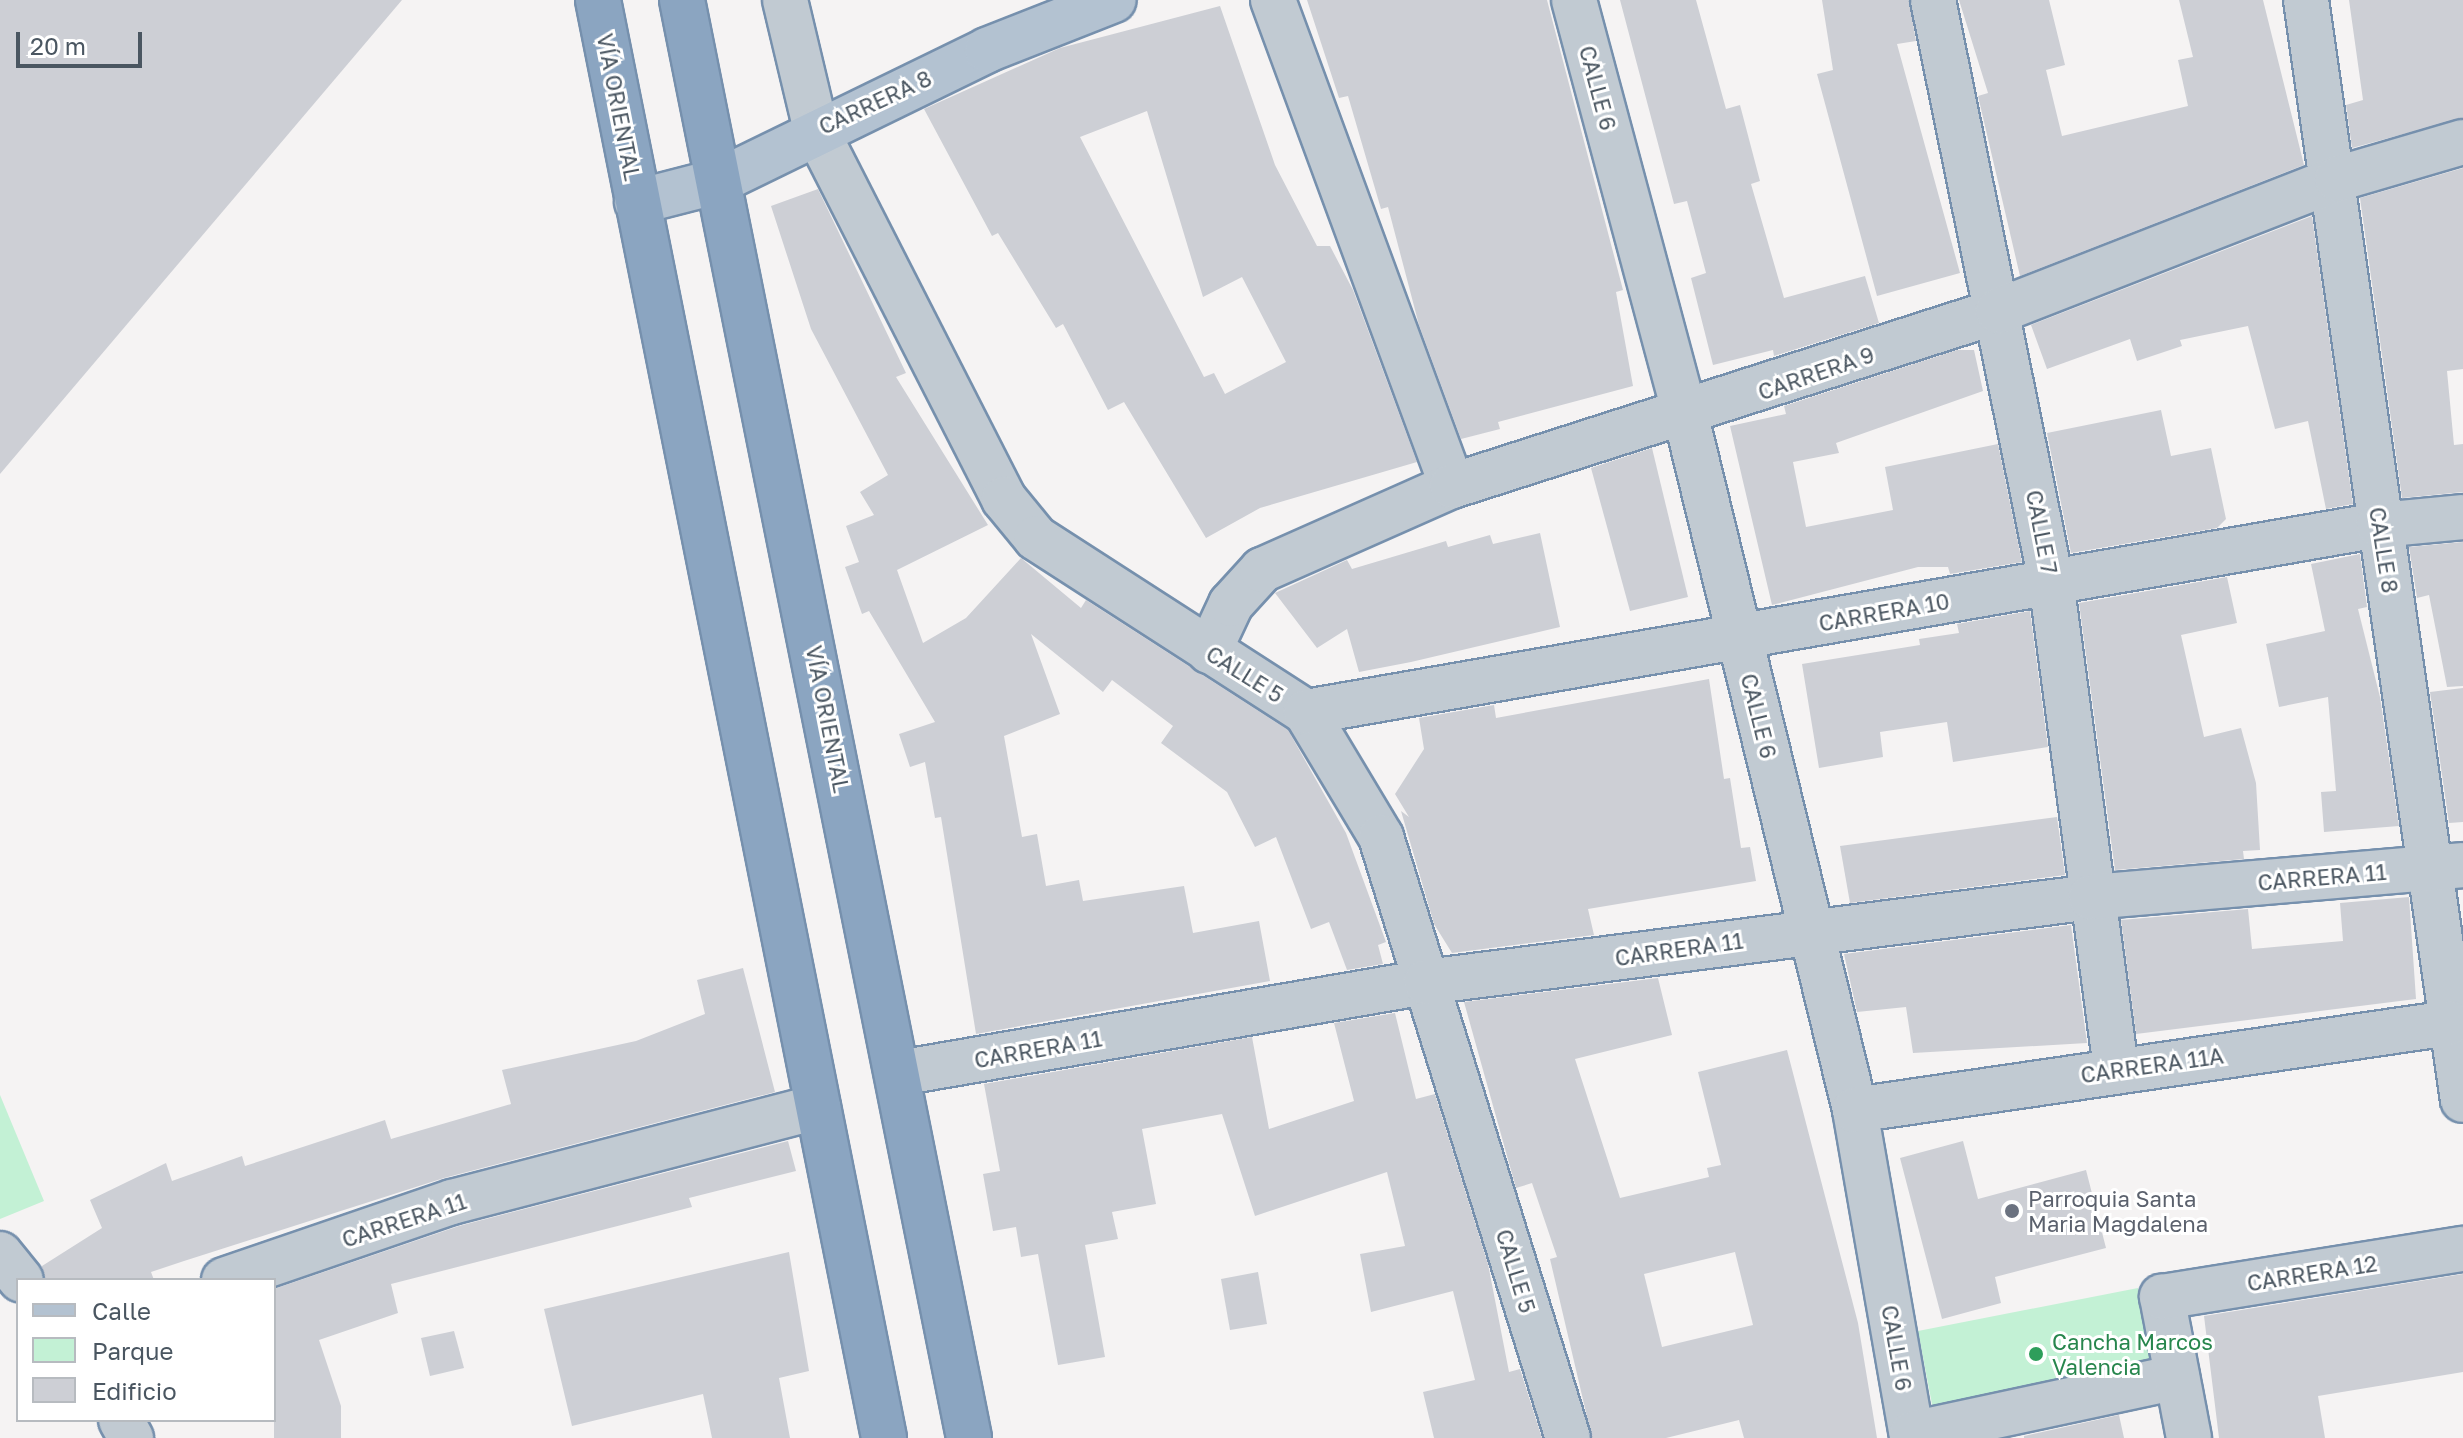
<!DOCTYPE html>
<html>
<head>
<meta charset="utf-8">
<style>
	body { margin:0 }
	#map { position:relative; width:2463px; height:1438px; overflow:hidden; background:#f5f3f3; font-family:"Golos Text",sans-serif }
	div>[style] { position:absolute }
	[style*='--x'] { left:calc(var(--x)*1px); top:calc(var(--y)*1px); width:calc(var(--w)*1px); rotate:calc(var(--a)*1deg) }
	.green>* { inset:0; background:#c3f1d5 }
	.building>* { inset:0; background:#cdcfd5 }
	.roads { filter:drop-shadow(2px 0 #7690ad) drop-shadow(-2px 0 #7690ad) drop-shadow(0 2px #7690ad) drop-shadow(0 -2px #7690ad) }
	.minor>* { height:44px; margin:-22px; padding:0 22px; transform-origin:22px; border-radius:22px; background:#c1cad2 }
	.major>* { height:44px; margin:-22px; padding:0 22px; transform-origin:22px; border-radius:22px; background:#b3c2d1 }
	.highway>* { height:44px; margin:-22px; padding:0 22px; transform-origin:22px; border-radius:22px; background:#8ba5c1 }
	.dots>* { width:22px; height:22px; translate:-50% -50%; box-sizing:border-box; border:4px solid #fff; border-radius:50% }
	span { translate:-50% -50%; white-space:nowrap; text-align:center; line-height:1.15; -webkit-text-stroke:6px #fff; paint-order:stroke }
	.street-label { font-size:22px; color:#4a5661 }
	.worship-label { font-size:22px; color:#5b616d }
	.left { translate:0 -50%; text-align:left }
	.leisure-label { font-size:22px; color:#27864d }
	.legend { position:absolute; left:16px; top:1278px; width:260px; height:144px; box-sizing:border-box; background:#fff; border:2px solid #b7bbc0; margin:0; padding:10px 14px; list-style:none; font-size:24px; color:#4a5661 }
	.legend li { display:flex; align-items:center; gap:16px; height:40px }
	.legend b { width:40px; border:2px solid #b7bbc0 }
	.scale { position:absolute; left:16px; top:32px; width:126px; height:36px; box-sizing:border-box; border:4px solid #4a5661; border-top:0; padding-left:10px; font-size:24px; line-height:28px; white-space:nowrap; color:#4a5661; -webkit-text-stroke:6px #fff; paint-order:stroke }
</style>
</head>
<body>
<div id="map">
	<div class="green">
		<i style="clip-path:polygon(0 1095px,44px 1201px,0 1219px)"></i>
		<i style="clip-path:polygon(2138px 1288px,2155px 1376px,1935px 1420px,1918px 1331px)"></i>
	</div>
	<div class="building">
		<i style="clip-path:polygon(0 0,402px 0,0 474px)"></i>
		<i style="clip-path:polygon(1307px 0,1547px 0,1623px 290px,1616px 292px,1633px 386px,1498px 422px,1500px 429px,1461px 439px,1419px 325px,1388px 207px,1381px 209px,1348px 96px,1339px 98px)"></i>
		<i style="clip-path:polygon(1620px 0,1696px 0,1726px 109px,1740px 105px,1760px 181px,1751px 184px,1784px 298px,1865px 276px,1879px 323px,1774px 356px,1773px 350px,1713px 365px,1691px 278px,1706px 273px,1687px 201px,1674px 204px)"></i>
		<i style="clip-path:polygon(1822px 0,1909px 0,1916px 41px,1897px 44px,1960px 273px,1877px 296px,1817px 74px,1833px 70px)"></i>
		<i style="clip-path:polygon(1959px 0,2049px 0,2065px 65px,2046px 70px,2062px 136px,2188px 106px,2178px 60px,2193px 57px,2179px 0,2263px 0,2304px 165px,2020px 276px,1978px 96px,1988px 93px)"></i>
		<i style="clip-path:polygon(2349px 0,2463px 0,2463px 118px,2352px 148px,2346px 105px,2363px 100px)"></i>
		<i style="clip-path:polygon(evenodd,1220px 6px,1275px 165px,1317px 246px,1330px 246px,1353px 290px,1417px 462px,1260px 508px,1206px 538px,1124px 402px,1108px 410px,1063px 324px,1056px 328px,998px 233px,992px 236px,924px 109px,1060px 48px,1220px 6px,1147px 111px,1203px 297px,1242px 277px,1286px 362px,1225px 394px,1214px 373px,1204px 377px,1080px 137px,1147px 111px)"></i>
		<i style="clip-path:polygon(2463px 168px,2463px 369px,2447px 371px,2454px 445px,2463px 444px,2463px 492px,2402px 498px,2360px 198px)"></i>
		<i style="clip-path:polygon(818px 189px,906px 373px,896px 377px,988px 525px,897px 570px,923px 643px,966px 618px,1021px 558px,1081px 608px,1086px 600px,1288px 730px,1346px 833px,1386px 942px,1378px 945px,1383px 964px,1347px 970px,1329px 922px,1311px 929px,1276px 837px,1255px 847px,1227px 792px,1161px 743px,1173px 726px,1112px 680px,1103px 692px,1031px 634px,1060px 714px,1004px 736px,1022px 837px,1037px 834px,1046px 886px,1079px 880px,1083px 901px,1184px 886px,1193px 933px,1259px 921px,1270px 981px,976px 1034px,941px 817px,935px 818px,925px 762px,910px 767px,899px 734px,935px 722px,869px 611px,862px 614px,845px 567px,859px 562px,846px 526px,874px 515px,860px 492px,888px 475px,811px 329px,771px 206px)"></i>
		<i style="clip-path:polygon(2312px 216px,2353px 504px,2326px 509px,2308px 421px,2275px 429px,2248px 326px,2180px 340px,2182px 346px,2137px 361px,2130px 339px,2047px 369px,2031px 325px)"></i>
		<i style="clip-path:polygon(1957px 350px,1974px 350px,1983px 391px,1836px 443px,1839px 453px,1793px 462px,1806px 527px,1893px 510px,1885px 467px,1998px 444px,2022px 562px,1950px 574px,1948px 567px,1918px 567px,1772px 605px,1730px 426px,1786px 414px,1784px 406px)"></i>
		<i style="clip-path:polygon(2161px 410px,2171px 456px,2211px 448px,2226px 519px,2217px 528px,2071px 553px,2047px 433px)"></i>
		<i style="clip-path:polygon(1652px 448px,1688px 597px,1630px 611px,1591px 468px)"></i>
		<i style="clip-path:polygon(1540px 533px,1560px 627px,1411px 662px,1359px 672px,1347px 629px,1317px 648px,1275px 593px,1347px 560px,1352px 569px,1446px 541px,1448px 547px,1490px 535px,1493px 544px)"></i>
		<i style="clip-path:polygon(2463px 542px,2463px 686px,2447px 687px,2429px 595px,2417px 598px,2409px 547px)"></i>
		<i style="clip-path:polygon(2360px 554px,2367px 607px,2358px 609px,2380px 697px,2399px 826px,2324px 832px,2321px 792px,2336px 791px,2328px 697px,2279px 707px,2266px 644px,2325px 631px,2311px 564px)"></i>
		<i style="clip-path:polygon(2227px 577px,2237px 623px,2181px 635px,2204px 737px,2241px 728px,2256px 783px,2260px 850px,2243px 851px,2244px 859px,2115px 870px,2079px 603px)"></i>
		<i style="clip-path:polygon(2030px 611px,2048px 747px,1953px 762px,1947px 722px,1880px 732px,1883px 757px,1819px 768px,1802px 664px,1920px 645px,1919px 639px,1959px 633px,1957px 624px)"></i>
		<i style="clip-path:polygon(1709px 679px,1724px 779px,1730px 778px,1741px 848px,1750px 847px,1756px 881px,1588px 909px,1594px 935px,1452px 953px,1434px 924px,1401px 811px,1409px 817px,1395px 794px,1424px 749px,1419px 718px,1494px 705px,1496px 718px)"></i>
		<i style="clip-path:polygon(2463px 688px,2463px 822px,2449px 823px,2430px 692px)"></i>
		<i style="clip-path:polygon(2057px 817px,2065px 875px,1850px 903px,1840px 846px)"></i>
		<i style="clip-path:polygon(2409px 897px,2416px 999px,2136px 1034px,2121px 920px,2248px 909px,2252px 949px,2343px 941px,2340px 903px)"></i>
		<i style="clip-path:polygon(2071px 925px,2087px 1043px,1913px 1053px,1906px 1007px,1857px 1012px,1844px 954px)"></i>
		<i style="clip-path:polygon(743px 968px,775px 1092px,444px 1178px,184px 1261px,151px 1272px,154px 1280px,45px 1280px,42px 1266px,102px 1228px,90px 1200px,166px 1163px,172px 1181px,242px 1156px,245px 1166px,385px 1120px,391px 1139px,511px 1104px,502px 1070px,636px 1041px,705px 1014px,697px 980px)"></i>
		<i style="clip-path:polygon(evenodd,1658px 978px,1672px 1035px,1575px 1059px,1620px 1198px,1709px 1177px,1707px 1168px,1721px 1165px,1698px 1072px,1787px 1050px,1858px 1323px,1877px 1438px,1744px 1438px,1739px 1420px,1666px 1438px,1592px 1438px,1550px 1259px,1557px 1257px,1532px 1183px,1516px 1188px,1464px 1002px,1658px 978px,1735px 1252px,1753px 1325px,1662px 1347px,1644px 1274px,1735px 1252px)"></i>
		<i style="clip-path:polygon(1395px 1013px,1416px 1099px,1435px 1094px,1488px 1264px,1509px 1372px,1520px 1369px,1542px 1438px,1434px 1438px,1423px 1392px,1475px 1380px,1453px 1291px,1371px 1312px,1360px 1254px,1405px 1246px,1387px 1172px,1255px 1216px,1222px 1114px,1142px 1129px,1156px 1204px,1112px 1212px,1118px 1239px,1085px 1245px,1105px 1357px,1058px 1365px,1038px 1254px,1021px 1257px,1016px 1227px,993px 1231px,983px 1174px,1000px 1171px,984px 1084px,1252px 1037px,1269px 1129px,1354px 1101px,1334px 1023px)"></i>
		<i style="clip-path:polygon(788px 1141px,796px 1171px,689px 1198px,692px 1207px,391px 1284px,398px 1313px,319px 1340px,341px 1406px,341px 1438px,274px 1438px,274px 1289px,459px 1226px)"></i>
		<i style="clip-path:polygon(1963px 1141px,1978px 1199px,2086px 1170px,2106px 1248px,1995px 1277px,2001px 1303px,1942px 1319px,1900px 1158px)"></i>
		<i style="clip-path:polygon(789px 1252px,809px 1371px,779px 1378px,790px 1438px,712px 1438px,703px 1394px,572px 1426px,544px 1309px)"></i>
		<i style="clip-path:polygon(1258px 1272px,1267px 1324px,1230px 1330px,1221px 1279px)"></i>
		<i style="clip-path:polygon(2463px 1274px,2463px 1372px,2318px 1396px,2325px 1438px,2219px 1438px,2204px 1316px)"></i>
		<i style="clip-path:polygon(454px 1331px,464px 1368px,430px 1376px,421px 1338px)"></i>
		<i style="clip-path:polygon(2119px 1415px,2124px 1438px,2024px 1438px,2024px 1436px)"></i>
	</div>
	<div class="roads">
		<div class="minor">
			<i style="--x:785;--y:0;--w:134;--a:76.6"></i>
			<i style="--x:816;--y:130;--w:414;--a:63"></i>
			<i style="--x:1004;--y:499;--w:50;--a:50.6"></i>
			<i style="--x:1036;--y:538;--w:321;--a:32.8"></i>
			<i style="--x:1306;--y:712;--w:146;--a:59"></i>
			<i style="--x:1381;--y:837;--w:629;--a:72.72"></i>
			<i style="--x:1273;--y:0;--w:518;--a:69.78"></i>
			<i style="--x:1574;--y:0;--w:432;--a:75"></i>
			<i style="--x:1686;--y:417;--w:713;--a:76.29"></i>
			<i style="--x:1855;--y:1110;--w:333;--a:80.1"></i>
			<i style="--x:1933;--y:0;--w:593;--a:78.52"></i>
			<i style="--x:2051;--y:581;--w:493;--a:82.4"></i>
			<i style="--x:2306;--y:0;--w:1111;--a:81.88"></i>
			<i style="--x:1209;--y:651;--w:52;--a:-64.9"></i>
			<i style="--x:1231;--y:604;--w:46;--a:-47.6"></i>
			<i style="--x:1262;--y:570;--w:208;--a:-23.9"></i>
			<i style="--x:1452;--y:486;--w:573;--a:-17.77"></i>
			<i style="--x:1998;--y:311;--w:364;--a:-21.3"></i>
			<i style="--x:2337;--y:179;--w:131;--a:-16.4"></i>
			<i style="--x:1306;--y:712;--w:1089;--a:-9.89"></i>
			<i style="--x:2379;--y:525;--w:84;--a:-5.4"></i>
			<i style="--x:899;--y:1073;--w:535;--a:-9.8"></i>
			<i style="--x:1426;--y:982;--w:670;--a:-7.28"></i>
			<i style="--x:2091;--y:897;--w:373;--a:-4.9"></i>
			<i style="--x:1855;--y:1110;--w:600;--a:-8.33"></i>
			<i style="--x:0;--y:1254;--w:33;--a:51"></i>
			<i style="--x:224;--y:1280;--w:241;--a:-18.9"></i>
			<i style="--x:452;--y:1202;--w:378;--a:-14.6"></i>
			<i style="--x:121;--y:1420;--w:21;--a:61"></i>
			<i style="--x:1912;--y:1434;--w:271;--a:-12.1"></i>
			<i style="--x:2189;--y:1438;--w:144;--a:-100.8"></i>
			<i style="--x:2162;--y:1297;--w:305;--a:-9.1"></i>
		</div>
		<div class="major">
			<i style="--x:637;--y:202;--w:85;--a:-14.4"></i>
			<i style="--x:719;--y:181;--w:298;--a:-26"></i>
			<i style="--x:987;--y:50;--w:136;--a:-21.5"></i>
		</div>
		<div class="highway">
			<i style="--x:598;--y:0;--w:1466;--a:78.75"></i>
			<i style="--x:682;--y:0;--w:1466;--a:78.71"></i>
		</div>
	</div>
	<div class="dots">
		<i style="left:2012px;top:1211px;background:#6b7280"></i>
		<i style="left:2036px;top:1354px;background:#2e9e5b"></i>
	</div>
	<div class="street-label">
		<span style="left:1598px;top:88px;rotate:75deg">CALLE 6</span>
		<span style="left:875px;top:102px;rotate:-25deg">CARRERA 8</span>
		<span style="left:619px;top:107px;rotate:79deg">VÍA ORIENTAL</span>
		<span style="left:1816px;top:373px;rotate:-19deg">CARRERA 9</span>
		<span style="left:2042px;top:532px;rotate:79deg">CALLE 7</span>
		<span style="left:2384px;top:550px;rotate:81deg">CALLE 8</span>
		<span style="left:1884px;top:612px;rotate:-10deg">CARRERA 10</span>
		<span style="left:1245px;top:674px;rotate:32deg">CALLE 5</span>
		<span style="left:1759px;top:716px;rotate:76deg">CALLE 6</span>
		<span style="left:828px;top:719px;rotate:79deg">VÍA ORIENTAL</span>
		<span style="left:2322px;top:877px;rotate:-5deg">CARRERA 11</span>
		<span style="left:1679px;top:949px;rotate:-8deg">CARRERA 11</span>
		<span style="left:1038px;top:1049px;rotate:-10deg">CARRERA 11</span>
		<span style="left:2152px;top:1065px;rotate:-8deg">CARRERA 11A</span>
		<span style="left:404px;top:1220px;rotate:-18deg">CARRERA 11</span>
		<span style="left:1516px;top:1271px;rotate:73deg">CALLE 5</span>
		<span style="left:2312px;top:1273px;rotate:-9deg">CARRERA 12</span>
		<span style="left:1897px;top:1348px;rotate:80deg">CALLE 6</span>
	</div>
	<div class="worship-label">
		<span class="left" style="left:2028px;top:1211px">Parroquia Santa<br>Maria Magdalena</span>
	</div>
	<div class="leisure-label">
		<span class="left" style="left:2052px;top:1354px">Cancha Marcos<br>Valencia</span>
	</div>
	<ul class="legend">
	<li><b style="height:10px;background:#b3c2d1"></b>Calle</li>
	<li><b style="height:22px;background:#c3f1d5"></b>Parque</li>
	<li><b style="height:22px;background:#cdcfd5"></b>Edificio</li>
	</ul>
	<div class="scale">20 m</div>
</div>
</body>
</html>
